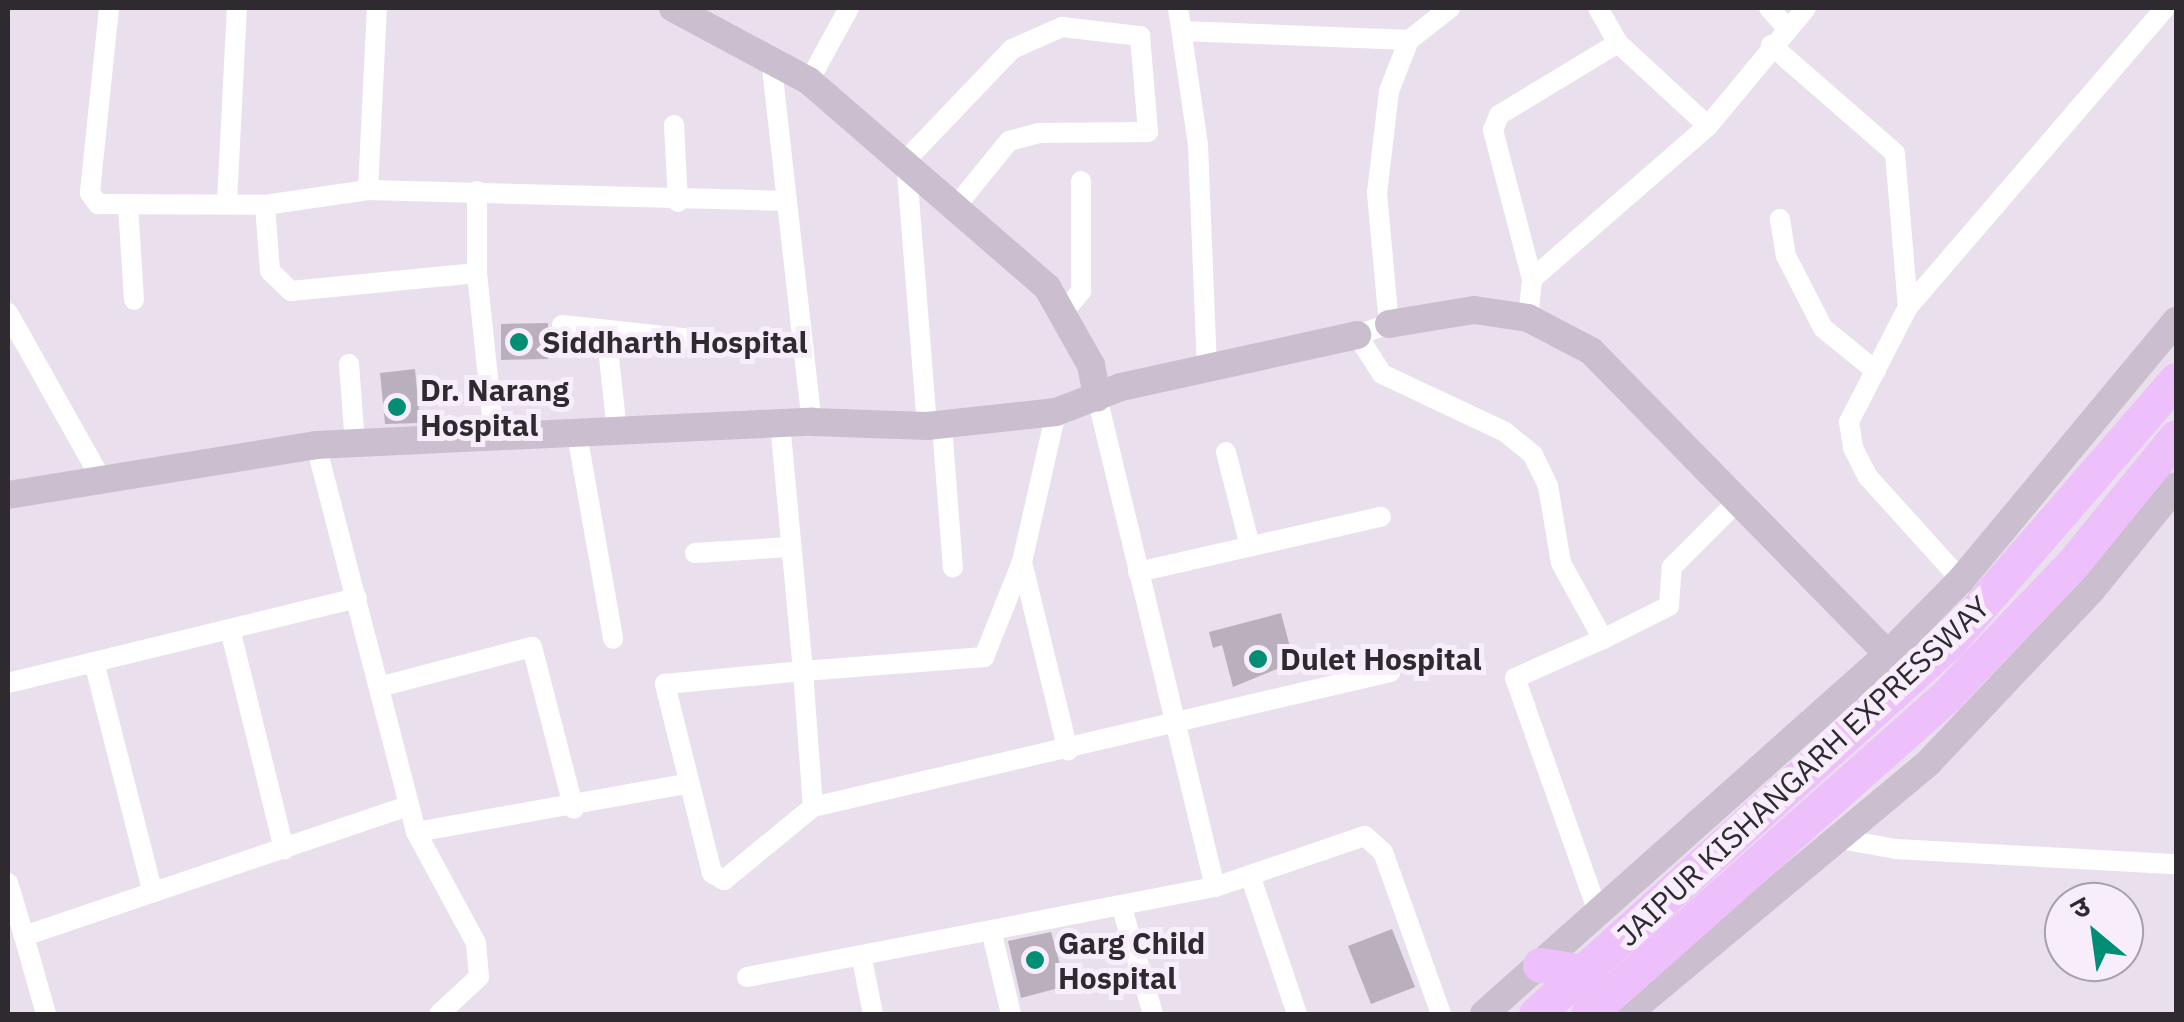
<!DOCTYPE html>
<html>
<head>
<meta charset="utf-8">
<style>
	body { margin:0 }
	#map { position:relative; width:2184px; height:1022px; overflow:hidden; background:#eae0ed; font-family:"IBM Plex Sans","Noto Sans Devanagari",sans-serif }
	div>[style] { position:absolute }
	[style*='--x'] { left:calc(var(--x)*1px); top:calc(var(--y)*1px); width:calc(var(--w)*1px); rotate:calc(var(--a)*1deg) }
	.building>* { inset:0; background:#bab0bd }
	.street>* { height:20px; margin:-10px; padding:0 10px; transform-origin:10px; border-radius:10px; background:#fff }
	.secondary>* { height:28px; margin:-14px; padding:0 14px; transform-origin:14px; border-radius:14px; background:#cbbfcf }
	.highway>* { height:35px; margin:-17.5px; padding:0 17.5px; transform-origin:17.5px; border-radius:17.5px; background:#eec0fb }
	.dots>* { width:28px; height:28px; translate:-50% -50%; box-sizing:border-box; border:5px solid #f8edfb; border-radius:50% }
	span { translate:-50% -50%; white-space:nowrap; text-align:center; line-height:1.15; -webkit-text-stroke:10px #f8edfb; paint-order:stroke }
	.poi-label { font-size:30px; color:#2e2a2f; font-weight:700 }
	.left { translate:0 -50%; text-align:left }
	.street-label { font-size:30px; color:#2e2a2f }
	.frame { position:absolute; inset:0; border:10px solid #2e2a2f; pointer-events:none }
	.north { position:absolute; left:2044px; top:882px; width:100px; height:100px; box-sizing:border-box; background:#f8edfb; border:2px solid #a79fa9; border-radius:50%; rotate:331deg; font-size:28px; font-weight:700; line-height:40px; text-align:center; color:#2e2a2f }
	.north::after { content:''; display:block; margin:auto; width:35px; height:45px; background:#028d75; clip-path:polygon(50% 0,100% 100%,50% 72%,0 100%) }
</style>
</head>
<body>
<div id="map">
	<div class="building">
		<i style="clip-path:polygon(548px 323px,548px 359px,501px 360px,501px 324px)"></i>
		<i style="clip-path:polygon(415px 369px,420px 423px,385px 424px,380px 373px)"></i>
		<i style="clip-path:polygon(1281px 613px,1294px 662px,1233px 687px,1222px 645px,1213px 648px,1209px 632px)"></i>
		<i style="clip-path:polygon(1392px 929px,1415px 987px,1371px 1004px,1348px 946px)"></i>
		<i style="clip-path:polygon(1051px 932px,1066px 986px,1021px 998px,1008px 941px)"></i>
	</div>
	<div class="street">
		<i style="--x:109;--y:8;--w:186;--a:95.9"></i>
		<i style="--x:90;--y:193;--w:14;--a:54"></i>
		<i style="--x:98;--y:204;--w:167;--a:0.3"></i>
		<i style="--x:265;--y:205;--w:104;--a:-8.3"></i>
		<i style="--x:368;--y:190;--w:419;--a:1.5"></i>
		<i style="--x:1178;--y:8;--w:138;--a:81.7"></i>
		<i style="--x:1198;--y:145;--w:224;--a:87.7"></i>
		<i style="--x:1450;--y:8;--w:52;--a:142"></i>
		<i style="--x:1409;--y:40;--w:55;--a:111.4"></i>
		<i style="--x:1389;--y:91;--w:103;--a:96.7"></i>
		<i style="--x:1377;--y:193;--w:132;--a:84.8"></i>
		<i style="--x:1389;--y:324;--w:34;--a:161"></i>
		<i style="--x:1357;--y:335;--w:46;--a:57.3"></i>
		<i style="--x:1382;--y:374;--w:136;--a:25.2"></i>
		<i style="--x:1505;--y:432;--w:36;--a:39"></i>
		<i style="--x:1533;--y:455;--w:34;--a:64"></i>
		<i style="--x:1548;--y:486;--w:78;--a:80.4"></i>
		<i style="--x:1561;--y:563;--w:87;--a:61.1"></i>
		<i style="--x:1603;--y:639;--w:74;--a:-26.6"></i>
		<i style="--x:1669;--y:606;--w:39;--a:-86"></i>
		<i style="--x:1672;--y:567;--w:93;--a:-45"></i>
		<i style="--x:1598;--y:8;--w:40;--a:60.3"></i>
		<i style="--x:1618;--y:43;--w:122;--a:42.7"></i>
		<i style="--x:1708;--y:126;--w:153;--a:-50.3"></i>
		<i style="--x:1769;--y:8;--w:27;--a:48"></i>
		<i style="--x:1182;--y:31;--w:227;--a:2.3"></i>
		<i style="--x:1771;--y:45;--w:164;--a:41.1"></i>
		<i style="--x:1895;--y:153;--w:155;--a:85.2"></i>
		<i style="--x:1908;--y:307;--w:394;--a:-49.3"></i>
		<i style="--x:771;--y:59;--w:365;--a:83.6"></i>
		<i style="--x:809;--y:81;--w:83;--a:-61.3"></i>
		<i style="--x:674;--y:125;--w:77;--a:87"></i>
		<i style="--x:368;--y:190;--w:182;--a:-87.2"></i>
		<i style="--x:227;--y:203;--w:195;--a:-87.1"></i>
		<i style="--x:128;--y:205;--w:95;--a:86.4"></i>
		<i style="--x:265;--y:205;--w:66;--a:85.7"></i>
		<i style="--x:270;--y:271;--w:29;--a:44"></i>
		<i style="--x:291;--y:291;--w:187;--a:-5.5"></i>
		<i style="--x:477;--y:273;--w:82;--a:-90"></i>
		<i style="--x:1780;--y:219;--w:37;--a:81"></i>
		<i style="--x:1786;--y:256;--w:81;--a:62.8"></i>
		<i style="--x:1823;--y:328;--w:68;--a:39.1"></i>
		<i style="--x:477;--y:273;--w:164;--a:84"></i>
		<i style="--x:1532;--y:279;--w:233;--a:-41"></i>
		<i style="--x:1908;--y:307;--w:129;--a:117.2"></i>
		<i style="--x:1849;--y:422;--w:26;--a:81"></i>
		<i style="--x:1853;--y:448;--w:33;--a:63"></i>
		<i style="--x:1868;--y:477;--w:139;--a:47.9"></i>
		<i style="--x:8;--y:313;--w:186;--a:60.7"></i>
		<i style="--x:1062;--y:314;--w:30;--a:-50"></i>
		<i style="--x:1081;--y:291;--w:110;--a:-90"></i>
		<i style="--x:1528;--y:318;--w:39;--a:-84"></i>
		<i style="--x:1532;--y:279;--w:154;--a:-104.7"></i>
		<i style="--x:1493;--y:130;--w:16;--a:-68"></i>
		<i style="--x:1499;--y:115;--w:139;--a:-31.2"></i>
		<i style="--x:562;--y:325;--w:130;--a:6.2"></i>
		<i style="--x:606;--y:330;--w:103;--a:83.8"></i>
		<i style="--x:349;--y:364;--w:79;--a:85.7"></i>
		<i style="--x:1097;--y:397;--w:504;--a:76.46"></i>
		<i style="--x:780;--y:423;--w:249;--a:84.7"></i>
		<i style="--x:803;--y:671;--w:136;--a:85.8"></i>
		<i style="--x:813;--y:807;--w:115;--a:140.6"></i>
		<i style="--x:724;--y:880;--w:14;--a:-150"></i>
		<i style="--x:712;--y:873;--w:195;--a:-104"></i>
		<i style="--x:665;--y:684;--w:139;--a:-5.4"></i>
		<i style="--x:803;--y:671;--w:182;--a:-4.4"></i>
		<i style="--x:984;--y:657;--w:102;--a:-68.2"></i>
		<i style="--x:1022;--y:562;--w:154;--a:-77.2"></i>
		<i style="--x:927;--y:426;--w:267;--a:-94.5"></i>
		<i style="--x:906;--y:160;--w:153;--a:-46.3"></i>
		<i style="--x:1012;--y:49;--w:55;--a:-23.7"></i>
		<i style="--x:1062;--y:27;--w:79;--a:6.6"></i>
		<i style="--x:1140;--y:36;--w:96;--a:85.2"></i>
		<i style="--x:1148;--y:132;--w:109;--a:179.5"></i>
		<i style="--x:1039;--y:133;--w:31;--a:165"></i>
		<i style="--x:1009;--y:141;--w:82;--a:129.1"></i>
		<i style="--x:942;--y:426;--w:142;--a:85.6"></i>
		<i style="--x:577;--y:434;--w:208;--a:80"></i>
		<i style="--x:316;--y:445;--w:400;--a:75.5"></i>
		<i style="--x:416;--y:832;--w:273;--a:-10.1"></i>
		<i style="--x:1226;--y:452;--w:97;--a:75.7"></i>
		<i style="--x:695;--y:553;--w:95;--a:-3.6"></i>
		<i style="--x:1022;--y:562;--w:194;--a:76.3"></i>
		<i style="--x:1138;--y:572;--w:249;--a:-12.8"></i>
		<i style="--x:230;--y:629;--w:227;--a:76.2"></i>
		<i style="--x:94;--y:662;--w:238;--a:75.7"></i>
		<i style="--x:8;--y:683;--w:359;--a:-13.7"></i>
		<i style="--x:383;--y:686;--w:154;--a:-14.7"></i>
		<i style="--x:532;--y:647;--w:167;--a:75.5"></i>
		<i style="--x:813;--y:807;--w:593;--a:-13.17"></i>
		<i style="--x:416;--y:832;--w:126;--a:61.6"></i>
		<i style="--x:476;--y:943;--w:34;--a:85"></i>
		<i style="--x:479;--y:977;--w:54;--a:137.2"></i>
		<i style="--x:1840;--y:839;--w:57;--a:10.1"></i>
		<i style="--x:1896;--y:849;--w:280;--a:3.1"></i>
		<i style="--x:1251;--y:878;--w:144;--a:71.3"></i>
		<i style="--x:8;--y:883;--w:55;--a:73.2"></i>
		<i style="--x:1122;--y:908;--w:110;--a:73.7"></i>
		<i style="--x:1599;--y:915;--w:251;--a:-109.5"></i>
		<i style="--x:1515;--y:678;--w:96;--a:-23.9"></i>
		<i style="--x:992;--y:934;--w:82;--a:76.6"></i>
		<i style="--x:862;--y:959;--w:56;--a:78.7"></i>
		<i style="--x:747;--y:977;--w:477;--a:-10.9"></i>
		<i style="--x:1215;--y:887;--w:158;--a:-18.8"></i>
		<i style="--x:1365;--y:836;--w:24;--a:42"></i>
		<i style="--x:1383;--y:852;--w:172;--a:70.3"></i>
		<i style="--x:46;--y:1014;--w:81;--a:-105.8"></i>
		<i style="--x:24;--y:936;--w:406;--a:-18.7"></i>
	</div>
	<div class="secondary">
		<i style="--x:673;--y:8;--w:154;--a:28.2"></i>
		<i style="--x:809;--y:81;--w:315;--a:40.9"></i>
		<i style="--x:1047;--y:287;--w:90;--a:60.6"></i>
		<i style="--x:1091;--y:365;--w:33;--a:79"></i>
		<i style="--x:1389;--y:324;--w:86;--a:-9.4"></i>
		<i style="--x:1474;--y:310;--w:55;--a:8.4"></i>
		<i style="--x:1528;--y:318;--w:71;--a:27.6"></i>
		<i style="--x:1591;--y:351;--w:424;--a:45.6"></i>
		<i style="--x:8;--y:495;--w:312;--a:-9.2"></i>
		<i style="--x:316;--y:445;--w:497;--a:-2.7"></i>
		<i style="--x:812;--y:422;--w:115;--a:2"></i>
		<i style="--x:927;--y:426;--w:130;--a:-6.2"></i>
		<i style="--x:1056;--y:412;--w:70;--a:-21"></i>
		<i style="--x:1121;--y:387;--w:242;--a:-12.4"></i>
		<i style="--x:1484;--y:1014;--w:541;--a:-41.7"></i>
		<i style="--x:1888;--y:654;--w:104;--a:-45.4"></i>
		<i style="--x:1961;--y:580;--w:337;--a:-50.3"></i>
		<i style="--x:1627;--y:1014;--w:393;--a:-39.8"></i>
		<i style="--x:1929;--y:762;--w:234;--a:-46.6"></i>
		<i style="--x:2090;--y:592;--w:136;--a:-50.9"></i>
	</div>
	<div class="highway">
		<i style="--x:1540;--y:965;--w:45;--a:9"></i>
		<i style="--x:1536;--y:1014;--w:554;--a:-42"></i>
		<i style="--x:1948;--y:643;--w:348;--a:-49.1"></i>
		<i style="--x:1588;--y:1014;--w:483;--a:-41.6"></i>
		<i style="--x:1949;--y:693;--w:181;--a:-46.3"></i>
		<i style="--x:2074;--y:562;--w:161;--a:-50.8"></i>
	</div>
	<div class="dots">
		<i style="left:519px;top:342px;background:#028d75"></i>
		<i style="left:397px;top:407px;background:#028d75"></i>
		<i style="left:1258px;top:659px;background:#028d75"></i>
		<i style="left:1035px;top:960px;background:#028d75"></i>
	</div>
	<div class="poi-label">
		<span class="left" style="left:542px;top:342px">Siddharth Hospital</span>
		<span class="left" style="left:420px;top:407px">Dr. Narang<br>Hospital</span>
		<span class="left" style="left:1280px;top:659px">Dulet Hospital</span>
		<span class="left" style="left:1058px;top:960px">Garg Child<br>Hospital</span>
	</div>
	<div class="street-label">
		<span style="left:1803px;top:771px;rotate:-43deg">JAIPUR KISHANGARH EXPRESSWAY</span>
	</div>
	<div class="frame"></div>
	<div class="north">उ</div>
</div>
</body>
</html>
